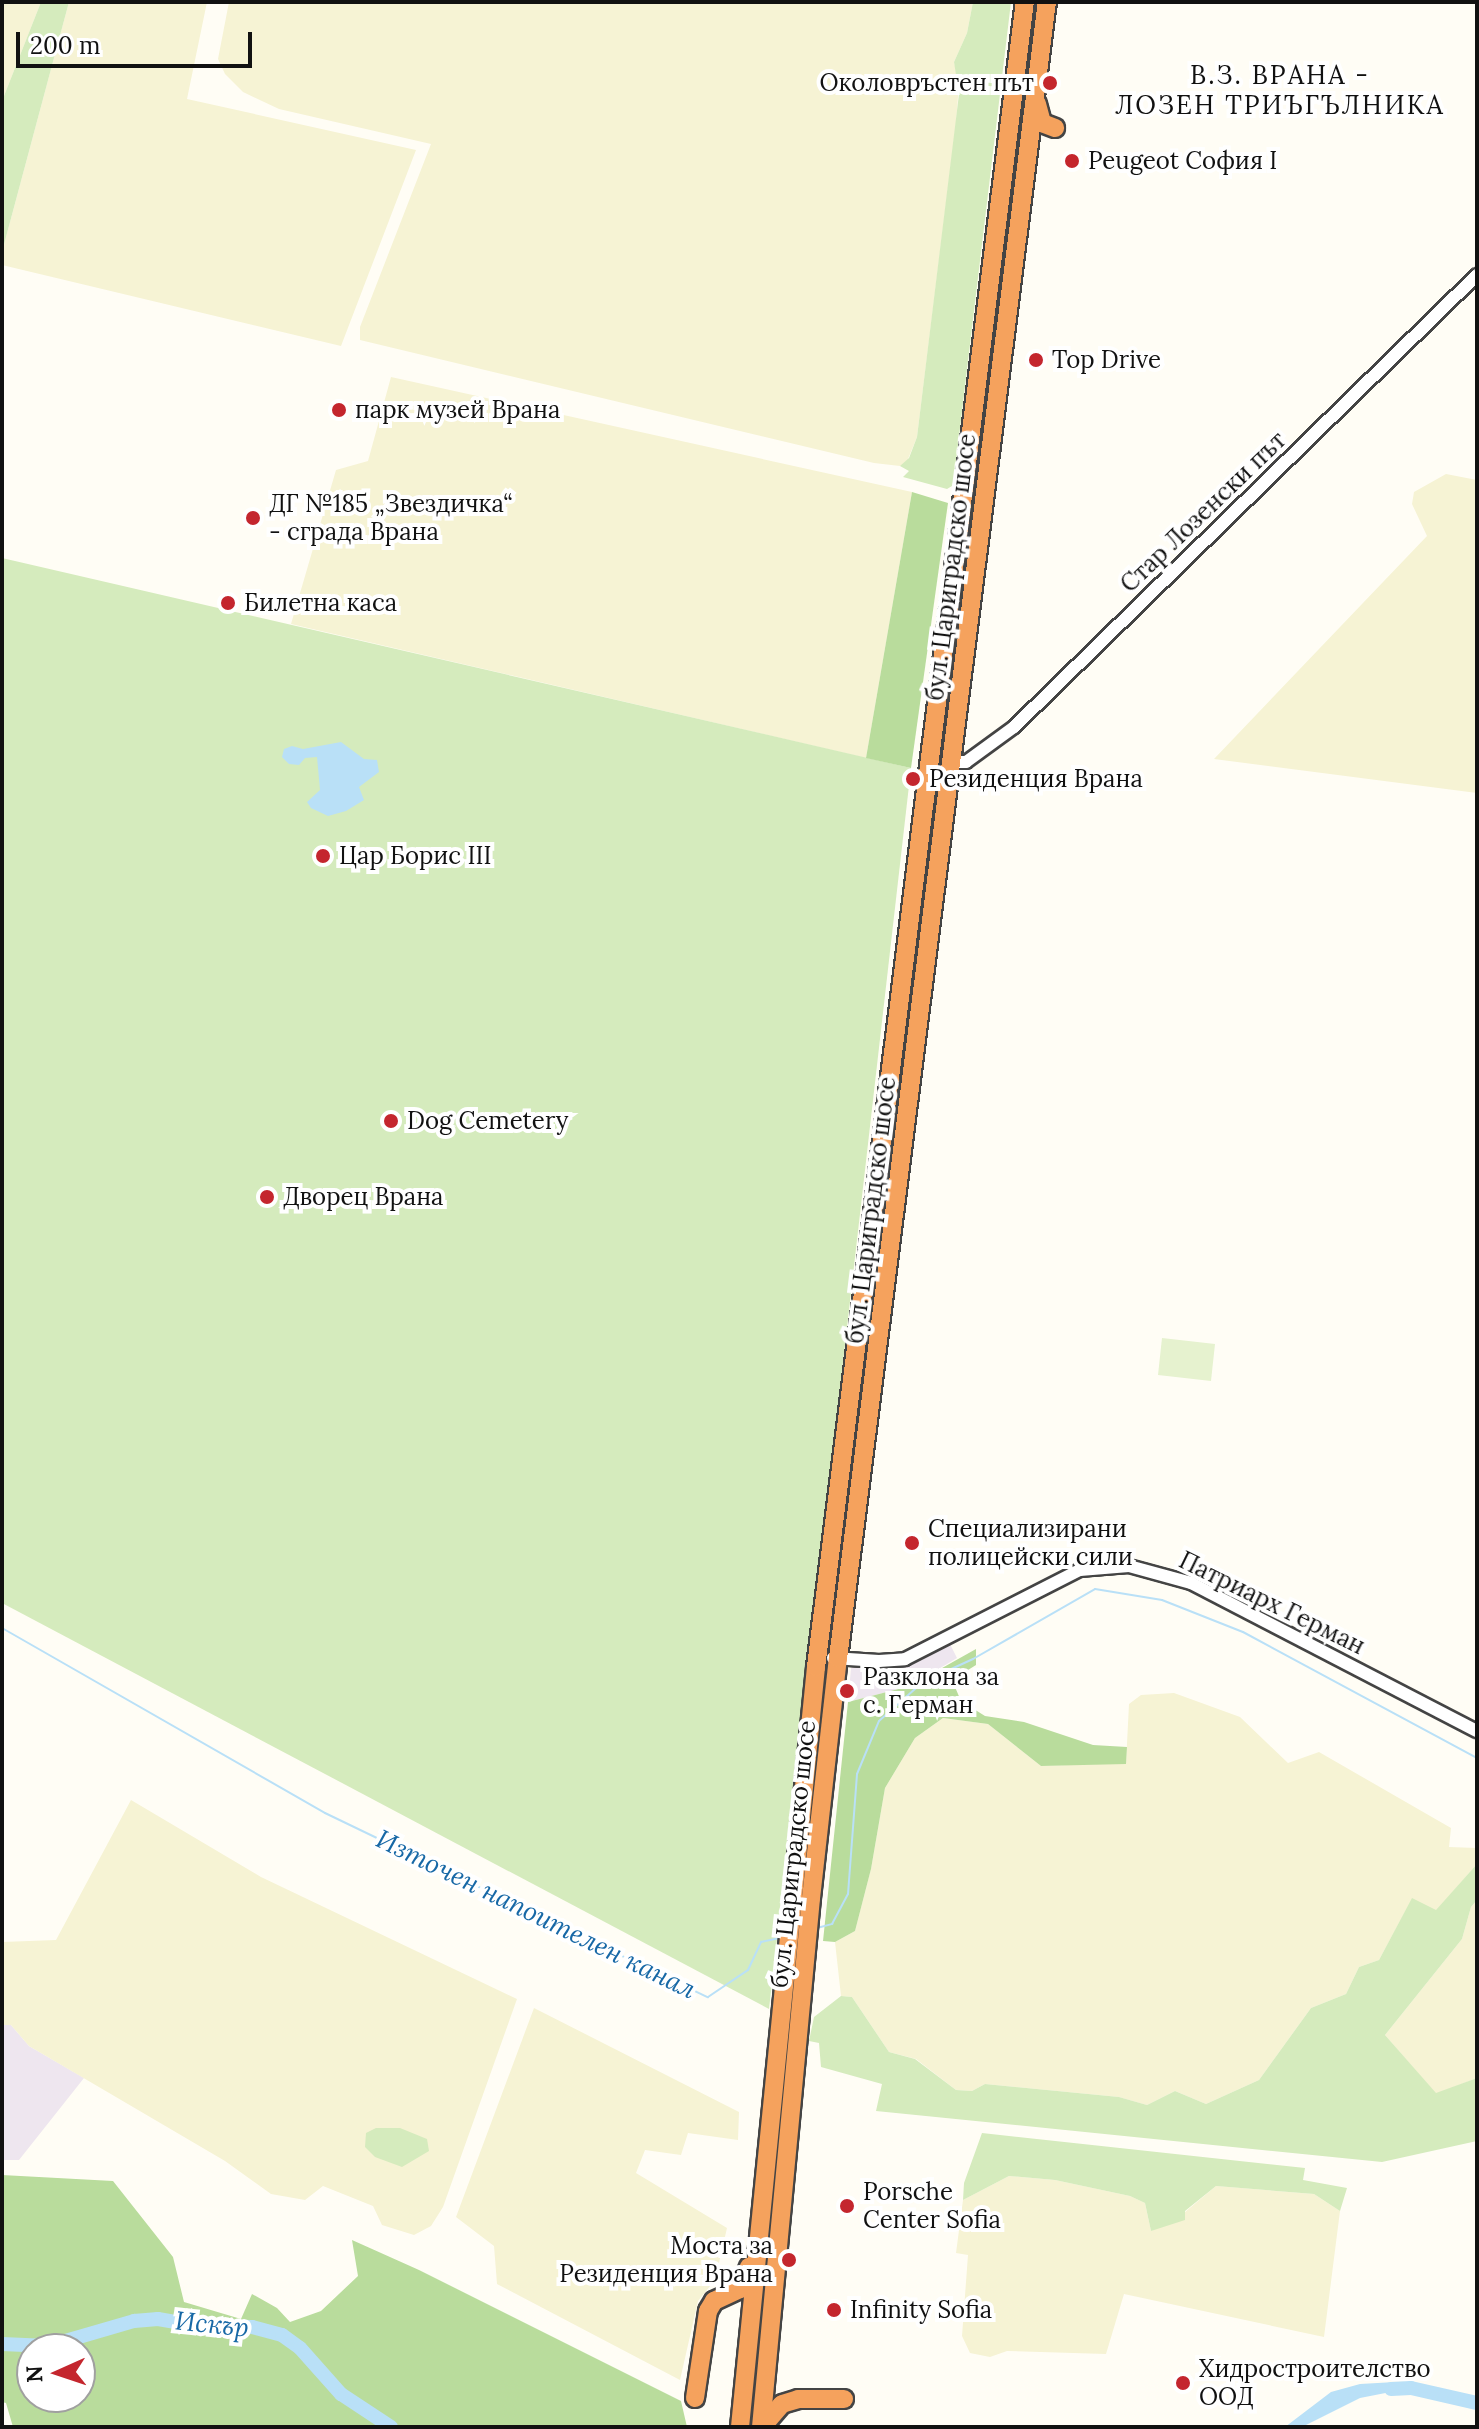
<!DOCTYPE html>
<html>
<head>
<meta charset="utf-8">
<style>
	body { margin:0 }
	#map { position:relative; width:1479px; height:2429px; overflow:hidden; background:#fffdf5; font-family:Lora,serif }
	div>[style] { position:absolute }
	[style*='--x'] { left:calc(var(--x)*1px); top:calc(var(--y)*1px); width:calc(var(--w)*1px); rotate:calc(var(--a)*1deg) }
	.industrial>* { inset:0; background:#eee6ef }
	.farmland>* { inset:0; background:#f6f3d4 }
	.green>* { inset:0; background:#d5ebbd }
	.forest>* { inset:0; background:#b9dc9c }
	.pitch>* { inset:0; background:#e6f2cf }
	.water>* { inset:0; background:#b9e0f7 }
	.stream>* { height:2px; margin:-1px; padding:0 1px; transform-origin:1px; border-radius:1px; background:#b9e0f7 }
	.river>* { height:14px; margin:-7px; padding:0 7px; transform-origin:7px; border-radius:7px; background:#b9e0f7 }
	.roads { filter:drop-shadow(2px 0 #444) drop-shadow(-2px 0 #444) drop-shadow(0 2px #444) drop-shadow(0 -2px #444) }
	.minor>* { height:12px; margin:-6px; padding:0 6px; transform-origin:6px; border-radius:6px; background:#fff }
	.highway>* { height:18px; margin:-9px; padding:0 9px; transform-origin:9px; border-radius:9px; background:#f5a25d }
	.dots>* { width:22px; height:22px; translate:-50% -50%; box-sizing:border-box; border:4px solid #fff; border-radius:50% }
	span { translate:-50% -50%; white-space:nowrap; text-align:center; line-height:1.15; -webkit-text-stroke:8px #fff; paint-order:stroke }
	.poi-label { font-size:24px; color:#111 }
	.right { translate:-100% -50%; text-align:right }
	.left { translate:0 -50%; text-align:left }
	.street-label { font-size:24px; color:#111 }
	.neighbourhood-label { font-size:26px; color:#111; letter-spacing:2px }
	.water-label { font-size:26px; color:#1768a6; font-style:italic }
	.frame { position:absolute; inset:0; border:4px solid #111; pointer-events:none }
	.north { position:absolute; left:16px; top:2333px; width:80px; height:80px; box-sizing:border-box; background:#fff; border:2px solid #a0a0a0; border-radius:50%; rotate:267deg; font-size:22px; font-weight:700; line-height:32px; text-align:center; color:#111 }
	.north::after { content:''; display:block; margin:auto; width:28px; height:36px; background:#c4262e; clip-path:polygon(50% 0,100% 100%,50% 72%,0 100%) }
	.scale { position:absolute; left:16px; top:32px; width:236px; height:36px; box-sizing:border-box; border:4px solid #111; border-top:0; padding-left:10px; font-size:24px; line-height:28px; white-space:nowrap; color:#111; -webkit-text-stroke:6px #fff; paint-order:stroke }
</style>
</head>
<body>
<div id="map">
	<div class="industrial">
		<i style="clip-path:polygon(950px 1644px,957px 1658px,910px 1686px,848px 1702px,851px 1668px,913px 1663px)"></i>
		<i style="clip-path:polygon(2px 2025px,11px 2025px,29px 2046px,84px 2078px,19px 2160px,2px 2160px)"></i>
	</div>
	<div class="farmland">
		<i style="clip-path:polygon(2px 2px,41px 2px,2px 101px)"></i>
		<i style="clip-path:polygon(69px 2px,207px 2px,187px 99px,416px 150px,341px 346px,2px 265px,2px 252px)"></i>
		<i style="clip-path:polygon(229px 2px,973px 2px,967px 33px,954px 62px,959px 84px,956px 123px,917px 437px,906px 464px,900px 466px,874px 463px,360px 340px,360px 327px,431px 144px,279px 109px,243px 92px,225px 74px,218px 59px)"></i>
		<i style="clip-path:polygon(391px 377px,912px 492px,866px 758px,291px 624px,336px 470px,368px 461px)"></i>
		<i style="clip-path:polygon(1446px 474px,1477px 480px,1477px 793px,1214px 759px,1427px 536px,1412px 504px,1414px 492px)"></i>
		<i style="clip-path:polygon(1174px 1693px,1240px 1717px,1288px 1763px,1319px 1752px,1451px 1828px,1449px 1847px,1477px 1848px,1477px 1864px,1436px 1911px,1412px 1899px,1379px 1960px,1359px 1967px,1346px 1994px,1311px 2008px,1259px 2080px,1206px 2104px,1175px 2091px,1147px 2105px,1119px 2097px,985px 2084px,972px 2091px,956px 2090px,916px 2059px,889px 2052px,852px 1997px,841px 1996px,835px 1942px,855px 1931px,871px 1869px,885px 1788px,915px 1738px,943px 1718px,988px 1724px,1041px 1766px,1126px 1763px,1129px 1704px,1141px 1695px)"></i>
		<i style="clip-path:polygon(131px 1800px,261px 1877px,517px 1999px,443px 2207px,431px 2226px,414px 2235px,382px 2225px,373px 2206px,323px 2186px,305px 2200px,271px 2194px,225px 2161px,29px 2046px,11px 2025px,2px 2025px,2px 1942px,56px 1940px)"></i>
		<i style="clip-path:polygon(1477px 1900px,1477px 2078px,1436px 2094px,1385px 2035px,1462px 1939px,1471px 1907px)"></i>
		<i style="clip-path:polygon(534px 2008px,739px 2112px,738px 2140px,688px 2133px,681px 2155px,645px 2150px,636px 2173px,727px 2228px,715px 2280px,698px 2301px,680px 2380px,497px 2284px,494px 2246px,456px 2217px)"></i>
		<i style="clip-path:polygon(1009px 2176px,1055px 2180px,1130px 2196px,1145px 2203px,1151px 2231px,1185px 2212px,1216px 2186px,1314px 2194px,1340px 2211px,1324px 2337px,1124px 2294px,1106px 2354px,1007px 2351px,990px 2357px,970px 2353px,962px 2336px,968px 2255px,956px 2253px,963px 2200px)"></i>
	</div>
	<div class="green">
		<i style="clip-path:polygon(41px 2px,69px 2px,2px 252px,2px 101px)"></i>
		<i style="clip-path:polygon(973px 2px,1011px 2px,954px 478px,952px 486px,947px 489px,903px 477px,909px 471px,900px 466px,909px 458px,917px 437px,959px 94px,954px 62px,967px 33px)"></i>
		<i style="clip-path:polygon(1024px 66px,1031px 67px,942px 767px,938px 763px)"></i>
		<i style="clip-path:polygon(2px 558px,911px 768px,769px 2009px,2px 1603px)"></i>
		<i style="clip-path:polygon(936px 768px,940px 778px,833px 1618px,831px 1616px)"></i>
		<i style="clip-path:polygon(820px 1720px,818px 1757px,758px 2378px,752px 2377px)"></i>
		<i style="clip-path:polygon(1477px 1864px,1477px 1900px,1471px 1907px,1462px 1939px,1385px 2035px,1436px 2093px,1477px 2078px,1477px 2141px,1382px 2162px,876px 2111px,882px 2084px,821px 2067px,819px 2043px,809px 2041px,814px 2017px,841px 1996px,852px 1997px,889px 2052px,915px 2059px,956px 2090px,972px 2091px,985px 2084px,1119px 2097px,1147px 2105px,1175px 2091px,1206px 2104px,1259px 2080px,1311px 2008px,1346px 1994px,1359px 1967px,1379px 1960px,1412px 1898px,1436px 1910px)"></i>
		<i style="clip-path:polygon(376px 2128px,400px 2128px,427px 2139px,429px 2151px,402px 2167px,375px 2157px,365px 2147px,366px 2133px)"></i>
		<i style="clip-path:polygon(982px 2133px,1305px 2168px,1303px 2180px,1347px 2188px,1340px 2211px,1314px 2194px,1216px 2186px,1185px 2211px,1185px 2220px,1151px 2231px,1145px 2203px,1130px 2196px,1055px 2180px,1009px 2176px,963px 2200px,964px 2183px)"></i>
	</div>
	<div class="forest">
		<i style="clip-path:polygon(912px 492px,948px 503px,911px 768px,866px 758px)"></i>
		<i style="clip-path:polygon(976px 1649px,976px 1665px,952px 1680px,961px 1701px,985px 1716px,1024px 1722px,1093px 1745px,1127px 1747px,1126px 1764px,1041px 1766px,988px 1724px,943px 1718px,915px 1738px,885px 1788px,871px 1869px,855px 1931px,835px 1942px,823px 1941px,848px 1702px,910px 1686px)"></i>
		<i style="clip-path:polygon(evenodd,2px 2175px,113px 2181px,173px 2257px,184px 2302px,241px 2319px,252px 2294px,277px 2308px,290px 2322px,321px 2311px,358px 2276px,352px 2240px,419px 2270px,681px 2401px,687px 2427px,13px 2427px,6px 2403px,2px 2402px,2px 2175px,32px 2349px,80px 2349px,80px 2397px,32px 2397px,32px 2349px)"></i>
	</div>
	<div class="pitch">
		<i style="clip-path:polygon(1162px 1338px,1215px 1344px,1211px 1381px,1158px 1375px)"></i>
	</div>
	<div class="water">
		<i style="clip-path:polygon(341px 742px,364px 759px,377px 760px,379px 772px,359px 787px,364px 800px,346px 811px,328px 816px,311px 808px,307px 802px,320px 790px,317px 757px,305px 758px,299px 765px,289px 764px,282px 757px,284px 749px,292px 746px,303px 749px)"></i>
		<i style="clip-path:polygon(1395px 2382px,1411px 2388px,1360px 2398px,1302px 2427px,1285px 2427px,1331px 2392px,1360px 2384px)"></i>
	</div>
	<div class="stream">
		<i style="--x:2;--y:1628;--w:372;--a:29.8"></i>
		<i style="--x:325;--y:1813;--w:425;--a:25.7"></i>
		<i style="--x:708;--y:1997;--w:48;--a:-34"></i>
		<i style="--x:748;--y:1970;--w:31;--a:-65"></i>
		<i style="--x:761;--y:1942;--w:19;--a:-12"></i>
		<i style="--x:817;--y:1928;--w:16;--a:-15"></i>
		<i style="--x:832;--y:1924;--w:34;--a:-62"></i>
		<i style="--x:848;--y:1894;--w:120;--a:-85.7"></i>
		<i style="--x:857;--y:1774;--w:57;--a:-67.5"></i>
		<i style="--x:879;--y:1721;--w:59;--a:-41.6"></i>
		<i style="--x:923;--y:1682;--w:55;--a:-24.7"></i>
		<i style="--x:973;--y:1659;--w:141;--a:-29.8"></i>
		<i style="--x:1095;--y:1589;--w:68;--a:9.3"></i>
		<i style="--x:1162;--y:1600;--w:87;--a:21.6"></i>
		<i style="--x:1243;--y:1632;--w:266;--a:28.3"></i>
	</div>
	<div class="river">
		<i style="--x:2;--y:2344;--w:46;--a:2.5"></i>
		<i style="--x:48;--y:2346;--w:90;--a:-16.2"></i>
		<i style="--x:134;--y:2321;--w:24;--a:-5"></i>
		<i style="--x:158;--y:2319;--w:42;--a:9.7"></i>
		<i style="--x:199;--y:2326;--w:53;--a:1.1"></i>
		<i style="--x:252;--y:2327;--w:31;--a:15"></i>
		<i style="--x:282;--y:2335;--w:22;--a:36"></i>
		<i style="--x:300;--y:2348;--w:62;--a:48.3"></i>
		<i style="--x:341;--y:2394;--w:60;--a:33.4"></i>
		<i style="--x:1391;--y:2389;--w:20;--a:-3"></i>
		<i style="--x:1411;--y:2388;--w:68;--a:12.8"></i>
	</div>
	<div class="roads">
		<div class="minor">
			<i style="--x:951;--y:762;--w:15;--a:0"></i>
			<i style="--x:966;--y:762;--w:59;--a:-36.1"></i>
			<i style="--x:1014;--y:727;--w:647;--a:-44.31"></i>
			<i style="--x:833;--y:1658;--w:46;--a:3.7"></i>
			<i style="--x:879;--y:1661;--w:26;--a:-4"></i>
			<i style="--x:905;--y:1659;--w:196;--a:-27"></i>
			<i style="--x:1080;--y:1570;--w:49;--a:-4.7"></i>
			<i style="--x:1129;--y:1566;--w:64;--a:15.3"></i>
			<i style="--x:1191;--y:1583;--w:322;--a:27.4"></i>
		</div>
		<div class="highway">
			<i style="--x:1037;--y:104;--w:20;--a:75"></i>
			<i style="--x:1042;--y:123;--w:14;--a:21"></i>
			<i style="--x:695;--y:2398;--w:88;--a:-81.5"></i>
			<i style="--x:708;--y:2311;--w:12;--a:-59"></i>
			<i style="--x:714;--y:2301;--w:29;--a:-25"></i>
			<i style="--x:740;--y:2289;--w:24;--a:-68"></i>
			<i style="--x:740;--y:2427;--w:764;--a:-84.29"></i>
			<i style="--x:816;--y:1667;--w:1678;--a:-82.85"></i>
			<i style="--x:761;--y:2427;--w:531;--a:-84.6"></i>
			<i style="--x:811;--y:1898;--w:242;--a:-83.6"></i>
			<i style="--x:838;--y:1658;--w:1669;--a:-82.81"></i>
			<i style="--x:762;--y:2427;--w:30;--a:-49"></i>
			<i style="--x:782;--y:2404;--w:17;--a:-17"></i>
			<i style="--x:798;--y:2399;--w:46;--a:0"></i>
		</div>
	</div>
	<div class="dots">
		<i style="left:1050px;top:83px;background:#c4262e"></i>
		<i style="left:1072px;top:161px;background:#c4262e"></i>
		<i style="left:1036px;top:360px;background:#c4262e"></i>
		<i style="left:339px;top:410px;background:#c4262e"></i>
		<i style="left:253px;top:518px;background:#c4262e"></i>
		<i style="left:228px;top:603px;background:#c4262e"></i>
		<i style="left:913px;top:779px;background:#c4262e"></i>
		<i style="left:323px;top:856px;background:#c4262e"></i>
		<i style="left:391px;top:1121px;background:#c4262e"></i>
		<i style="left:267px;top:1197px;background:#c4262e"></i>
		<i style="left:912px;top:1543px;background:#c4262e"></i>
		<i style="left:847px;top:1691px;background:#c4262e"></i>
		<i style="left:847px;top:2206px;background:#c4262e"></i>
		<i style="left:789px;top:2260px;background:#c4262e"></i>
		<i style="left:834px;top:2310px;background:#c4262e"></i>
		<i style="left:1183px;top:2383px;background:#c4262e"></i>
	</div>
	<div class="poi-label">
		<span class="right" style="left:1034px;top:83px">Околовръстен път</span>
		<span class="left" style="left:1088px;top:161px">Peugeot София I</span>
		<span class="left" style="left:1052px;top:360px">Top Drive</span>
		<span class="left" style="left:355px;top:410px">парк музей Врана</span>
		<span class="left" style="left:269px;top:518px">ДГ №185 „Звездичка“<br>- сграда Врана</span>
		<span class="left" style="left:244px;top:603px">Билетна каса</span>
		<span class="left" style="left:929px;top:779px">Резиденция Врана</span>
		<span class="left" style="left:339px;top:856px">Цар Борис III</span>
		<span class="left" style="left:407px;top:1121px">Dog Cemetery</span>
		<span class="left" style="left:283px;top:1197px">Дворец Врана</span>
		<span class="left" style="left:928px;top:1543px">Специализирани<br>полицейски сили</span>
		<span class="left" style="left:863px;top:1691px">Разклона за<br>с. Герман</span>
		<span class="left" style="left:863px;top:2206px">Porsche<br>Center Sofia</span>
		<span class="right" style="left:773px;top:2260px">Моста за<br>Резиденция Врана</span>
		<span class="left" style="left:850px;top:2310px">Infinity Sofia</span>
		<span class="left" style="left:1199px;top:2383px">Хидростроителство<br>ООД</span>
	</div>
	<div class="street-label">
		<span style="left:1203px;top:512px;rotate:-44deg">Стар Лозенски път</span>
		<span style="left:951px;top:567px;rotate:-83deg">бул. Цариградско шосе</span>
		<span style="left:871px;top:1210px;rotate:-83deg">бул. Цариградско шосе</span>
		<span style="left:1272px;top:1603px;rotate:26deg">Патриарх Герман</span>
		<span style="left:793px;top:1854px;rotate:-84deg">бул. Цариградско шосе</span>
	</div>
	<div class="neighbourhood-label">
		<span style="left:1280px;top:90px">В.З. ВРАНА -<br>ЛОЗЕН ТРИЪГЪЛНИКА</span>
	</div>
	<div class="water-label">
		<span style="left:536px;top:1914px;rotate:26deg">Източен напоителен канал</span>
		<span style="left:212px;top:2324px;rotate:6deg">Искър</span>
	</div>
	<div class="frame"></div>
	<div class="north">N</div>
	<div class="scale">200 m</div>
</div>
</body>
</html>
